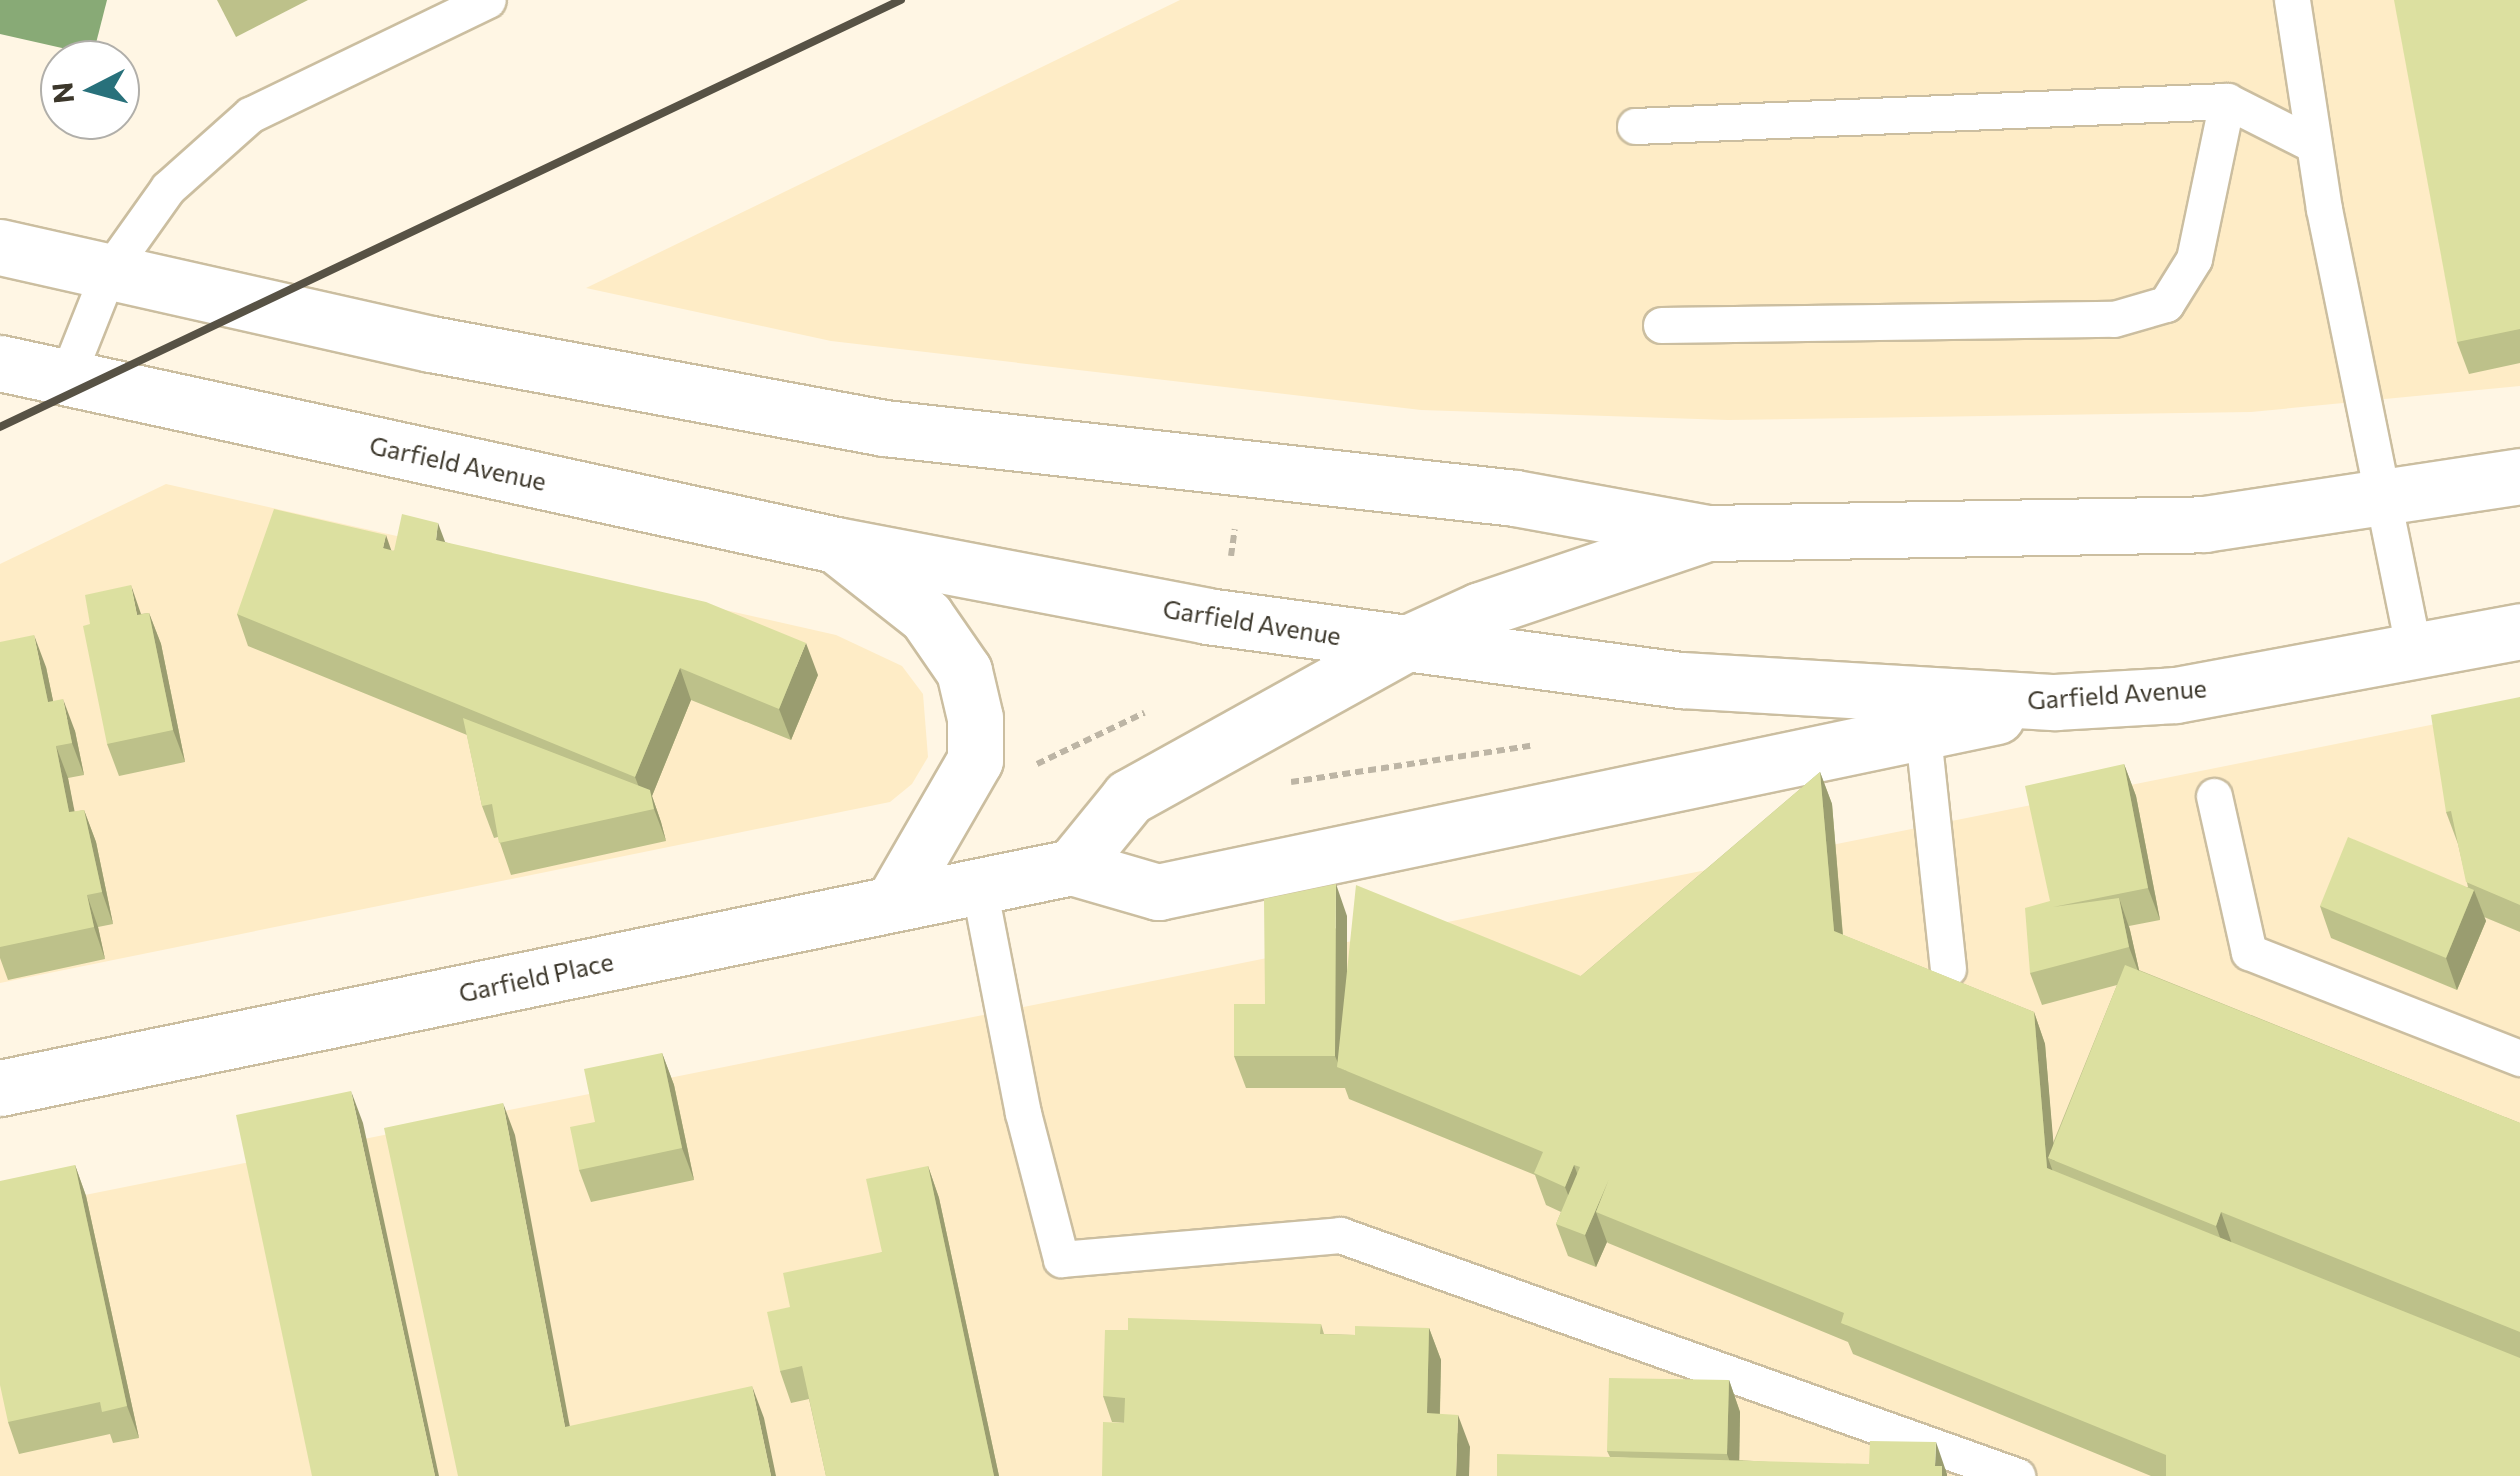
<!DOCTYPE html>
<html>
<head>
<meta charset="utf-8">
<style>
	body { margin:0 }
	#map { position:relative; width:2520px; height:1476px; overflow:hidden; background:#fff6e4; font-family:Commissioner,sans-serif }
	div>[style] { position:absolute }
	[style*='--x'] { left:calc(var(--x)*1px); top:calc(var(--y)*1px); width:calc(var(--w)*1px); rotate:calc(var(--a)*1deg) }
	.built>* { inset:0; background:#feecc6 }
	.water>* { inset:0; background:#88aa76 }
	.path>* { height:6px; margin-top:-3px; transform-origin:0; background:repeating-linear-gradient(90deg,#bdb5a5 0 8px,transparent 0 13px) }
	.roads { filter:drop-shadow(2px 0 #cbbea0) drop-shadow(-2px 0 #cbbea0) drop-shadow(0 2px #cbbea0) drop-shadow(0 -2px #cbbea0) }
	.lane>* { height:35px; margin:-17.5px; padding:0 17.5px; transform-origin:17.5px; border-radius:17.5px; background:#fff }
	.secondary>* { height:55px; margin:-27.5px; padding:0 27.5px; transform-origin:27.5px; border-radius:27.5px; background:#fff }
	.rail>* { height:8px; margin:-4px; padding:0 4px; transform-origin:4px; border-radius:4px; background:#575245 }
	.wall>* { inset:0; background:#bdc18a }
	.shaded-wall>* { inset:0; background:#9a9d70 }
	.building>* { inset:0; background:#dce0a0 }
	span { translate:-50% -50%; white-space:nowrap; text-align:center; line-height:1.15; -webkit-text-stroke:8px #fff; paint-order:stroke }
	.street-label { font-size:25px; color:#3c372b }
	.north { position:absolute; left:40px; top:40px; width:100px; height:100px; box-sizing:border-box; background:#fff; border:2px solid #b1afaa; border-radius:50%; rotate:264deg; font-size:28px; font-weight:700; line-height:40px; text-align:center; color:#3c372b }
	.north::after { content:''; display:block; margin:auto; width:35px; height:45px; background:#28717b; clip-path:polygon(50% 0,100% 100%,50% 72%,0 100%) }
</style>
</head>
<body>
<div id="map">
	<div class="built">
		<i style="clip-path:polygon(1180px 0,2520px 0,2520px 386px,2251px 412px,1728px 420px,1421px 410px,831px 341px,586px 288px)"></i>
		<i style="clip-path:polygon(166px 484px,836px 635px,902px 666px,923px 694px,928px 757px,912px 784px,890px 802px,0 983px,0 564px)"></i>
		<i style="clip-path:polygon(2520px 707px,2520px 1476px,0 1476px,0 1212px)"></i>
	</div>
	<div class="water">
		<i style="clip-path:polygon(0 0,107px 0,93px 55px,0 34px)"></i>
	</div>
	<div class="path">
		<i style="--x:1231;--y:556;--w:27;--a:-82"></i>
		<i style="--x:1037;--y:764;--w:119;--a:-25.5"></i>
		<i style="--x:1291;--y:782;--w:242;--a:-8.6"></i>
	</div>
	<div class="roads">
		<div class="lane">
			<i style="--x:2292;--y:0;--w:211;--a:81.3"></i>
			<i style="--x:2324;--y:209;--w:451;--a:78.5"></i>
			<i style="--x:1635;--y:126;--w:593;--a:-2.42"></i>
			<i style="--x:2227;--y:101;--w:97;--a:26.8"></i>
			<i style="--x:1661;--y:325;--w:453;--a:-0.8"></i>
			<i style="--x:2114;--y:319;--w:54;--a:-16.1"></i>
			<i style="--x:2166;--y:304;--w:53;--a:-58.1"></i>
			<i style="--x:2194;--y:259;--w:161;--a:-78.2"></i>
			<i style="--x:66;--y:379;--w:116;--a:-68.3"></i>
			<i style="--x:109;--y:271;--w:102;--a:-54.6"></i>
			<i style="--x:168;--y:188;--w:110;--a:-41.7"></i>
			<i style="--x:250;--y:115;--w:264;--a:-25.8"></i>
			<i style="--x:1923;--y:735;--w:235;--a:83.9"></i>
			<i style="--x:2214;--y:796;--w:160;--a:77.4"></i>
			<i style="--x:2249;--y:952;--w:291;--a:21.4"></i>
			<i style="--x:979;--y:887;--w:230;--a:79"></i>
			<i style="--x:1023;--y:1113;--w:151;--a:75.4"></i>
			<i style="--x:1061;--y:1259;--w:280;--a:-4.9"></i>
			<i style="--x:1340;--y:1235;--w:719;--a:19.59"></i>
		</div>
		<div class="secondary">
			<i style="--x:0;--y:247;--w:442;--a:12.7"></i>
			<i style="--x:431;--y:344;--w:461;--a:10.5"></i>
			<i style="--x:884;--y:428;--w:635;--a:6.33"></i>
			<i style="--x:1515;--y:498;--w:195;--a:10.3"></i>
			<i style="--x:1707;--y:533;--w:497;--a:-1"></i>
			<i style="--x:2204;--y:524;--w:320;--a:-8.6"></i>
			<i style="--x:0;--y:363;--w:856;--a:12.28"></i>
			<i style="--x:836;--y:545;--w:378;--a:10.8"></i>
			<i style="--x:1207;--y:616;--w:479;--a:7.7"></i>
			<i style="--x:1682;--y:680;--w:374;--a:3.4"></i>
			<i style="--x:2055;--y:702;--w:121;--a:-3.3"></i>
			<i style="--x:2176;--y:695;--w:350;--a:-10.5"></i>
			<i style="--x:842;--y:550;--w:107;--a:38.2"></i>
			<i style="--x:926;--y:616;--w:67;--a:55.4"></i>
			<i style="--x:964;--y:671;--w:48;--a:76.8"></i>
			<i style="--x:975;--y:718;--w:42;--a:90"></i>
			<i style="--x:975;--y:760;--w:166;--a:120"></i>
			<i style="--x:1072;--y:867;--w:90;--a:-50.8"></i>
			<i style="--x:1129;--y:797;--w:313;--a:-29"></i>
			<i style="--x:1403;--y:645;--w:85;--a:-24.4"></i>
			<i style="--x:1480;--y:610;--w:233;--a:-18.7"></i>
			<i style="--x:0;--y:1088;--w:1095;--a:-11.65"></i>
			<i style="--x:1072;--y:867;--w:90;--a:16.2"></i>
			<i style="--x:1158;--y:892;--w:857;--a:-11.85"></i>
		</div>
	</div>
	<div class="rail">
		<i style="--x:0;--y:427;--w:997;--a:-25.36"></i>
	</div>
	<div class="wall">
		<i style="clip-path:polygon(217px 0,308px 0,236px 37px)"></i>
		<i style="clip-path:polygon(2520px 0,2520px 363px,2469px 374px,2457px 342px)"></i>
		<i style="clip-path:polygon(445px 542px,818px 675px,791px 740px,691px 700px,652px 796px,661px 822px,666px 841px,511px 875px,498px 837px,494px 838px,482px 806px,467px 735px,248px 646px,237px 614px,392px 551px)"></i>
		<i style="clip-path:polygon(149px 613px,161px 644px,185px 762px,119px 776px,107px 744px,141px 614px)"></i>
		<i style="clip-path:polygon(0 642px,46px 667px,53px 701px,75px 731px,84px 775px,68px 778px,74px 812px,84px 810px,96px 842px,113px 924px,98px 927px,105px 959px,8px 980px,0 958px)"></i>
		<i style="clip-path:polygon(2520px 697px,2520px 932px,2484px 917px,2486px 921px,2457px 990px,2331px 938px,2320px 906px,2468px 887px,2458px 844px,2446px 812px)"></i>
		<i style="clip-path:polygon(2124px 764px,2136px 796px,2160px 920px,2129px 926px,2139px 970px,2520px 1123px,2520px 1476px,2151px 1476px,1853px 1354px,1848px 1342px,1608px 1243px,1607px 1242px,1596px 1267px,1568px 1256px,1556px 1224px,1561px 1212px,1546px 1205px,1535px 1175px,1349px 1099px,1345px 1088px,1246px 1088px,1234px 1056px,1265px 1004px,1347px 916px,1347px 975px,1581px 976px,1820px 772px,1832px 804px,1843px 935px,2034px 1012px,2045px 1044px,2053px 1143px,2117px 985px,2042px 1005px,2030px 973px,2050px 901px)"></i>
		<i style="clip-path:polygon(662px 1053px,674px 1085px,694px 1180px,591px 1202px,579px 1170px,595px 1122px)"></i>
		<i style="clip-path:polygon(75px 1165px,86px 1196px,139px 1438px,113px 1443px,110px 1434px,19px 1454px,8px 1422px)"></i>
		<i style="clip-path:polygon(928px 1166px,939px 1198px,999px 1476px,826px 1476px,809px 1399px,791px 1403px,780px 1371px,790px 1307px,882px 1252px)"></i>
		<i style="clip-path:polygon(1321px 1324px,1324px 1334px,1355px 1335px,1429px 1328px,1441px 1360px,1440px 1414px,1470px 1447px,1112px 1422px,1103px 1396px,1128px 1330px)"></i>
		<i style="clip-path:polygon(1729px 1380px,1740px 1412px,1739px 1460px,1947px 1474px,1610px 1457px,1607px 1451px)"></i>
	</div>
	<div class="shaded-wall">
		<i style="clip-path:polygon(438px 523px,450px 555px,436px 540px)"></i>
		<i style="clip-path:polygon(386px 535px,397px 567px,383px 548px)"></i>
		<i style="clip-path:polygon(131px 585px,142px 617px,137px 615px)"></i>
		<i style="clip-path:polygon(149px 613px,161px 644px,185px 762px,173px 730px)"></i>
		<i style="clip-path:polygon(34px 635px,46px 667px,60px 734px,48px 702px)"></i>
		<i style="clip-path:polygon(806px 643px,818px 675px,791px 740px,779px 709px)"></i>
		<i style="clip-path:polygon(680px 668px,691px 700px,652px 796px,661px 822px,666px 841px,654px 809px,647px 808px,635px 777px)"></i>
		<i style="clip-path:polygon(63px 699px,75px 731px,84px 775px,72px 743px)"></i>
		<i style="clip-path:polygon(56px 746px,68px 778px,81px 844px,69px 812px)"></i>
		<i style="clip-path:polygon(2124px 764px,2136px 796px,2160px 920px,2148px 888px)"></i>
		<i style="clip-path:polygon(1820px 772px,1832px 804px,1845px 963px,1834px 931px)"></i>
		<i style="clip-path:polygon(84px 810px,96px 842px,113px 924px,102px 892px)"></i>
		<i style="clip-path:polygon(1336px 884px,1347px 916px,1347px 1071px,1340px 1068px,1335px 1056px)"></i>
		<i style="clip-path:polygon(2474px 890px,2486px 921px,2457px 990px,2446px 958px)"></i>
		<i style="clip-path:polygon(87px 895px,98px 927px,105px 959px,94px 927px)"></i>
		<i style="clip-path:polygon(2119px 898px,2130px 930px,2141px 979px,2129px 947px)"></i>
		<i style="clip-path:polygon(2034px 1012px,2045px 1044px,2055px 1161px,2048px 1158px,2057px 1183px,2047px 1168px)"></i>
		<i style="clip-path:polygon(662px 1053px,674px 1085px,694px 1180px,682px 1148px)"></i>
		<i style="clip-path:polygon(351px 1091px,363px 1123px,439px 1476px,435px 1476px)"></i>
		<i style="clip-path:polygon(503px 1103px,515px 1135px,576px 1459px,565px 1427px)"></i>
		<i style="clip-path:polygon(75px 1165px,86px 1196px,139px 1438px,127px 1406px)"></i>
		<i style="clip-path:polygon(1574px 1165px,1586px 1197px,1577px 1218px,1565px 1187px)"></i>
		<i style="clip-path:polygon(928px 1166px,939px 1198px,999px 1476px,994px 1476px)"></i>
		<i style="clip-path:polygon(1609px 1179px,1596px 1212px,1607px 1242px,1596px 1267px,1585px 1235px)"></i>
		<i style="clip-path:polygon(2221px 1212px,2232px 1244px,2227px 1258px,2216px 1226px)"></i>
		<i style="clip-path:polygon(1429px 1328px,1441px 1360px,1439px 1445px,1427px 1413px)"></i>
		<i style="clip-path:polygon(1729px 1380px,1740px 1412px,1739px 1476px,1735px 1476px,1727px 1454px)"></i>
		<i style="clip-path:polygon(752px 1386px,764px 1418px,776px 1476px,771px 1476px)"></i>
		<i style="clip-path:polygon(1458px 1415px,1470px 1447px,1469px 1476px,1456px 1476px)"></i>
		<i style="clip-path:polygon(1936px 1442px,1947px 1474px,1947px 1476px,1938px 1476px,1935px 1466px)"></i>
	</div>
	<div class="building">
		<i style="clip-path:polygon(2394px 0,2520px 0,2520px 329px,2457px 342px)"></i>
		<i style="clip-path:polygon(274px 509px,386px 535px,383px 548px,394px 551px,402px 514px,438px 523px,436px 540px,706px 602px,806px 643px,779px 709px,680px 668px,635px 777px,237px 614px)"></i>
		<i style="clip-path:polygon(131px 585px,137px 615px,149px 613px,173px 730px,107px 744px,83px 626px,90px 624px,85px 595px)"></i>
		<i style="clip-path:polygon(34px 635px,48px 702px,63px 699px,72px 743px,56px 746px,69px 812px,84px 810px,102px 892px,87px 895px,94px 927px,0 947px,0 642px)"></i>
		<i style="clip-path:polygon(2520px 697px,2520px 905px,2466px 882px,2451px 811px,2446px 812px,2431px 715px)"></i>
		<i style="clip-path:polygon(463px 718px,650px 790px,654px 809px,499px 843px,492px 804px,482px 806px)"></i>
		<i style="clip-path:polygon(2124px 764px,2148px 888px,2053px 907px,2119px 898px,2129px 947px,2030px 973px,2025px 908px,2050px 901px,2025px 786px)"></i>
		<i style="clip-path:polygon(1820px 772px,1834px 931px,2034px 1012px,2047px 1168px,2520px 1358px,2520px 1476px,2166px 1476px,2166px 1455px,1841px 1323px,1844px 1313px,1596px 1212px,1609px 1179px,1585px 1235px,1556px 1224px,1580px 1167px,1574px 1165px,1565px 1187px,1534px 1173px,1543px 1152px,1337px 1067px,1356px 885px,1581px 976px)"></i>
		<i style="clip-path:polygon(2348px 837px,2474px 890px,2446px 958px,2320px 906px)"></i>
		<i style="clip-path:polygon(1336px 884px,1335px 1056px,1234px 1056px,1234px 1004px,1265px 1004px,1264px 899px)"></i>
		<i style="clip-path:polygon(2125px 965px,2520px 1123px,2520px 1332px,2221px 1212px,2216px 1226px,2048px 1158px)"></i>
		<i style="clip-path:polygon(662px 1053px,682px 1148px,579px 1170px,570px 1127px,595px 1122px,584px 1069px)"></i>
		<i style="clip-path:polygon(351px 1091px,435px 1476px,312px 1476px,236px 1115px)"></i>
		<i style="clip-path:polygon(503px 1103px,565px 1427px,752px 1386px,771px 1476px,458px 1476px,384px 1128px)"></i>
		<i style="clip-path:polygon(75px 1165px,127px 1406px,102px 1412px,100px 1402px,8px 1422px,0 1385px,0 1181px)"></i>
		<i style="clip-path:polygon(928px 1166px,994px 1476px,826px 1476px,802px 1366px,780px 1371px,767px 1312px,790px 1307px,783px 1273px,882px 1252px,866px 1179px)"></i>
		<i style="clip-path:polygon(1128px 1318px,1321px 1324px,1320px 1334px,1355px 1335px,1355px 1326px,1429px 1328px,1427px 1413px,1458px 1415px,1456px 1476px,1102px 1476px,1103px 1422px,1124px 1423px,1125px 1398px,1103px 1396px,1105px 1330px,1128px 1330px)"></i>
		<i style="clip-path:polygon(1609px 1378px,1729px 1380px,1727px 1454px,1607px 1451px)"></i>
		<i style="clip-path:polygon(1870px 1441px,1936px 1442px,1935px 1466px,1942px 1466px,1942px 1476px,1497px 1476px,1497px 1454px,1869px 1464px)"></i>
	</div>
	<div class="street-label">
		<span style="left:458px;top:463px;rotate:12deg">Garfield Avenue</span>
		<span style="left:1252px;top:622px;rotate:9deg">Garfield Avenue</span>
		<span style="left:2117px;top:694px;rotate:-4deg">Garfield Avenue</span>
		<span style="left:536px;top:977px;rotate:-12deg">Garfield Place</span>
	</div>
	<div class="north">N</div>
</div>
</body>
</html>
